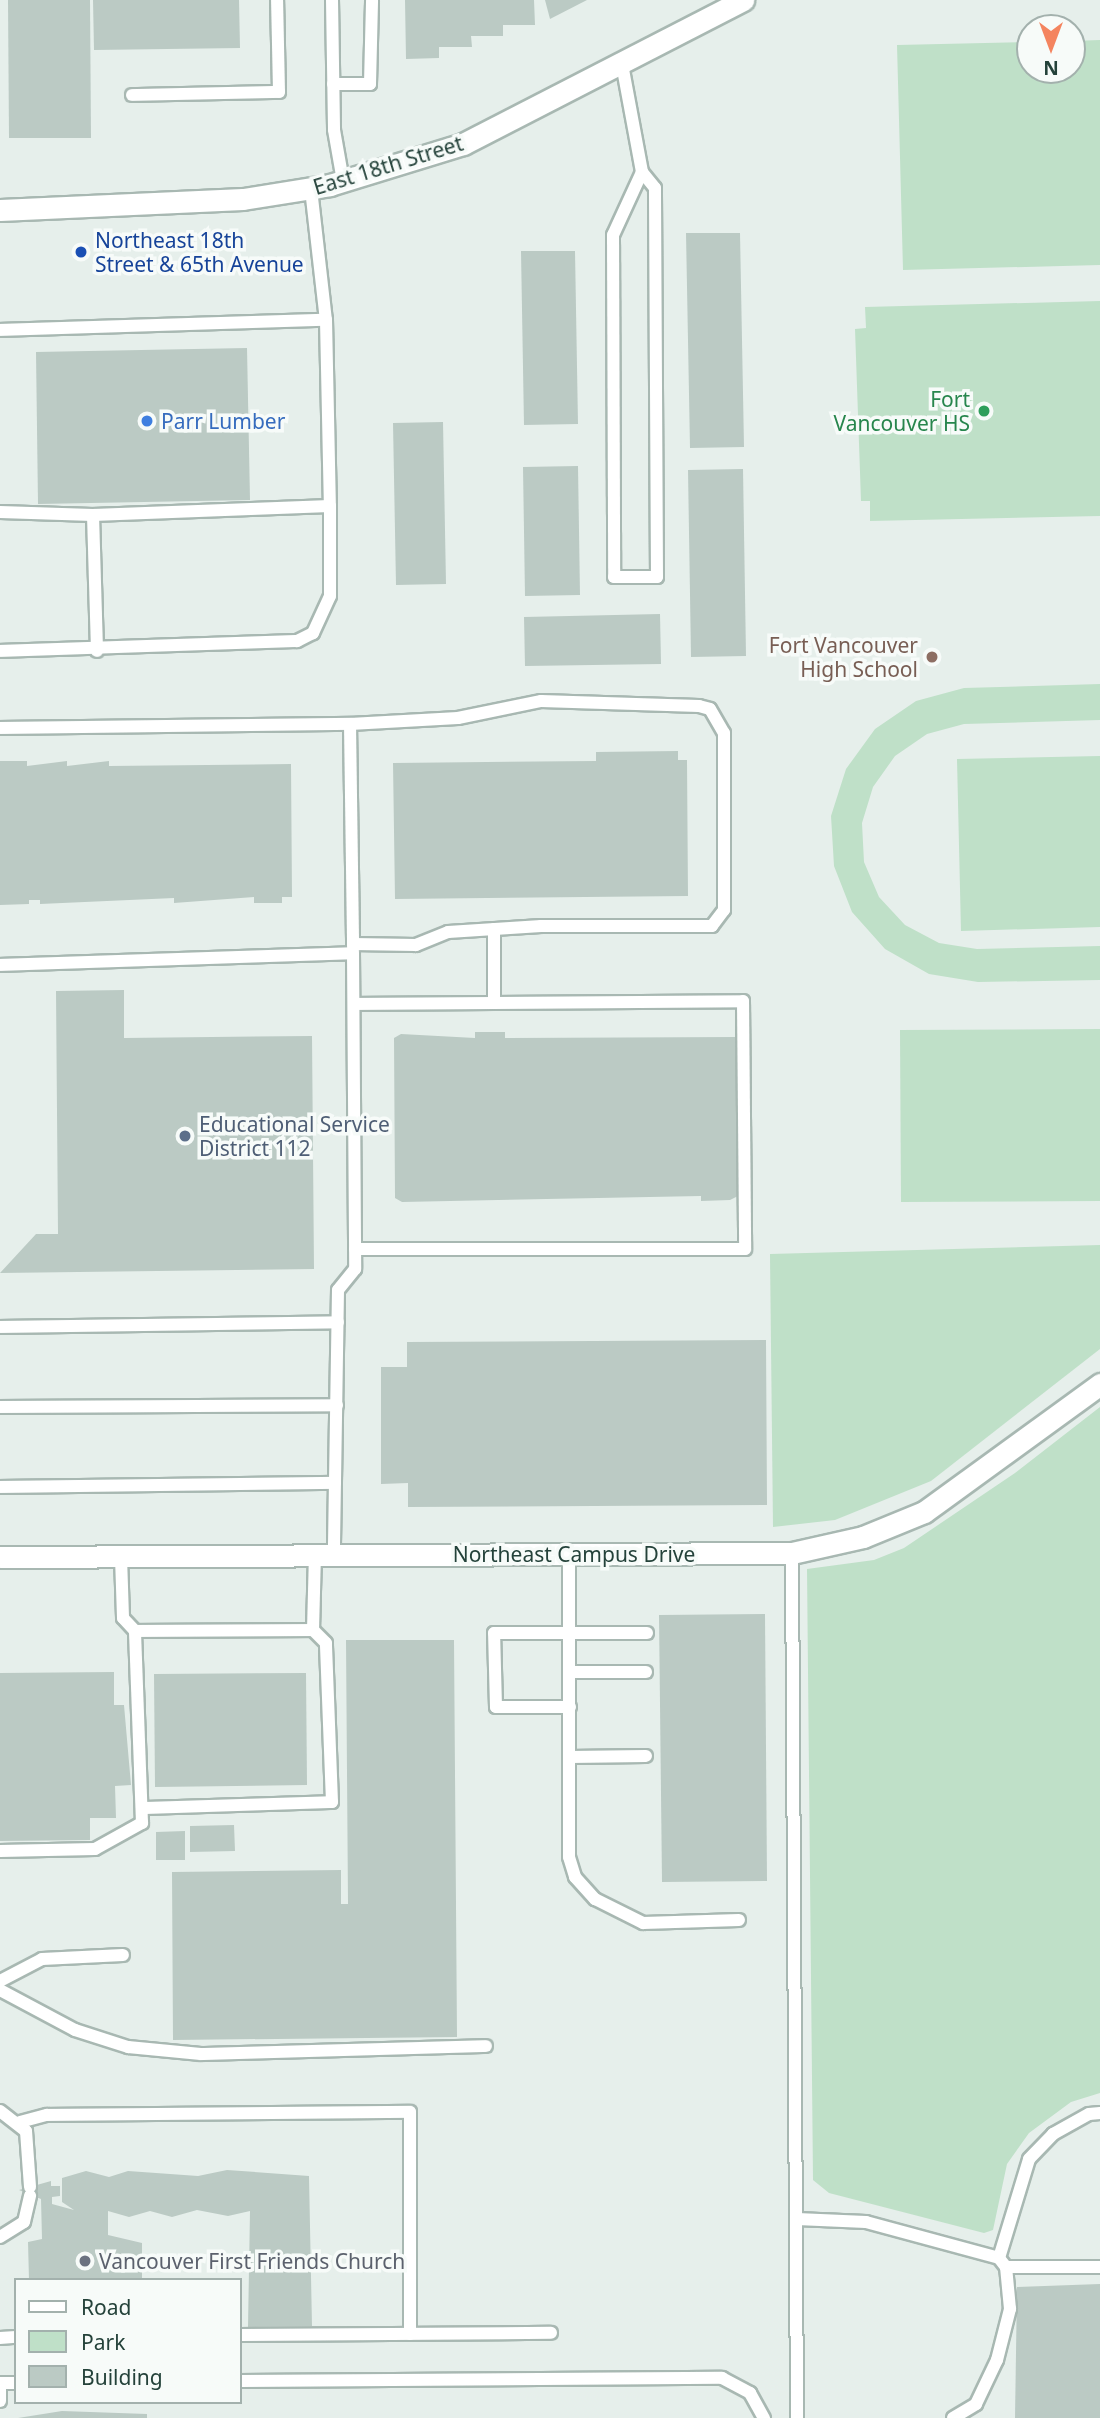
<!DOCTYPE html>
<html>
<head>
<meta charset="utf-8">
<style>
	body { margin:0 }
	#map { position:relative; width:1100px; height:2418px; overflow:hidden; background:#e6efeb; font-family:"Noto Sans",sans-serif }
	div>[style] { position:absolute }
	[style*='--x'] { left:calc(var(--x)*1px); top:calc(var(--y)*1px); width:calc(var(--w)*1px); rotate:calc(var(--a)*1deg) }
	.green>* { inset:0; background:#bfe0c8 }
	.building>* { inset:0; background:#bbcac4 }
	.roads { filter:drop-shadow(2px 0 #a8b8b2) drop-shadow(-2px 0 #a8b8b2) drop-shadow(0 2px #a8b8b2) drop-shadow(0 -2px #a8b8b2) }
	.lane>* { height:12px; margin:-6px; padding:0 6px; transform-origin:6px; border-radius:6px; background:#fff }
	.street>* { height:21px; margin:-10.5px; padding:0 10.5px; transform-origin:10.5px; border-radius:10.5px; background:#fff }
	.secondary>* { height:21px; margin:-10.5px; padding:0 10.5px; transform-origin:10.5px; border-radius:10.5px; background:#fff }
	.dots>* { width:19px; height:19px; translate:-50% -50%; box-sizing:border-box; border:4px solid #f7fbf9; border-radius:50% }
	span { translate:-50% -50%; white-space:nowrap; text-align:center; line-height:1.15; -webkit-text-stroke:7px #f7fbf9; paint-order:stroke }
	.street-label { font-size:21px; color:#24423a }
	.transit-label { font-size:21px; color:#164399 }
	.left { translate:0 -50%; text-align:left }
	.leisure-label { font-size:21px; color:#27864d }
	.right { translate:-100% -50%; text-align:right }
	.shop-label { font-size:21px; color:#366cbe }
	.education-label { font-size:21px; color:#785e54 }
	.service-label { font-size:21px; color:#4e5e75 }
	.worship-label { font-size:21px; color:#5b616d }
	.legend { position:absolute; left:14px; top:2278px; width:228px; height:126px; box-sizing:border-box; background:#f7fbf9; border:2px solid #a3b1ad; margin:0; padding:9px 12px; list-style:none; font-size:21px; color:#24423a }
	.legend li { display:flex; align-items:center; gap:14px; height:35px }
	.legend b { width:35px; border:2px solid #a3b1ad }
	.north { position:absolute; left:1016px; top:14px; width:70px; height:70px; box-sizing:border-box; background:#f7fbf9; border:2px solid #a3b1ad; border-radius:50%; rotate:180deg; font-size:19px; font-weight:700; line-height:28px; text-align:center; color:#24423a }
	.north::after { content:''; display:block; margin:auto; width:24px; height:32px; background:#f4845f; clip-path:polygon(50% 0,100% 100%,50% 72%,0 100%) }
</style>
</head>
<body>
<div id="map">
	<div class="green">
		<i style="clip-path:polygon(1100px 40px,1100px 265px,903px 270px,897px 45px,1030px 42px,1030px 70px,1072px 70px,1072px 41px)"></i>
		<i style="clip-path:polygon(1100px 301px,1100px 516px,870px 521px,870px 501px,861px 501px,855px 329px,866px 328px,865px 307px)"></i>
		<i style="clip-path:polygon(1100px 684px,1100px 720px,964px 724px,927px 734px,895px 756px,873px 787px,862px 823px,864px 862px,879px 897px,905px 925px,939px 943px,977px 949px,1100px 946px,1100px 980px,978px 982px,929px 974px,885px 949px,852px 912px,834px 866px,831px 816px,846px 769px,875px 729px,916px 701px,964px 688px)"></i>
		<i style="clip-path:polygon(1100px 756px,1100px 927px,961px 931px,957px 759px)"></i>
		<i style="clip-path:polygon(1100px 1029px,1100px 1201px,901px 1202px,900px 1030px)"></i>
		<i style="clip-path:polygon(1100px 1245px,1100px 1349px,931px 1481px,835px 1520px,773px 1527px,770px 1254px)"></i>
		<i style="clip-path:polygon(1100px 1407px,1100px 2093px,1071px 2102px,1029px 2133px,1007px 2164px,993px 2230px,984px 2233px,829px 2193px,813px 2180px,807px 1569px,874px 1560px,904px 1548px,1015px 1473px)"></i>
	</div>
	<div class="building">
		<i style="clip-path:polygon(8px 0,90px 0,91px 138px,9px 138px)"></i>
		<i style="clip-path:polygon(93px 0,239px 0,240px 48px,94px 50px)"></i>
		<i style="clip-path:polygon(405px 0,534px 0,535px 25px,503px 25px,503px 36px,471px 36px,472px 47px,439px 47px,439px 58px,406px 59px)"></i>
		<i style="clip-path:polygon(545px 0,587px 0,550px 19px)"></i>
		<i style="clip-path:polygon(686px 233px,740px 233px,744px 447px,690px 448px)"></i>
		<i style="clip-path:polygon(521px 251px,575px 251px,578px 424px,524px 425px)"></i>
		<i style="clip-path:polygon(247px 348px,250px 500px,38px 504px,36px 352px)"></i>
		<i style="clip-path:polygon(443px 422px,446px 584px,396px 585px,393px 423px)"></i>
		<i style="clip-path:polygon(578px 466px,580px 595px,525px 596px,523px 467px)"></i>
		<i style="clip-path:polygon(743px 469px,746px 656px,691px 657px,688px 470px)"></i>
		<i style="clip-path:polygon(660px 614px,661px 664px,525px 666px,524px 617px)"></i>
		<i style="clip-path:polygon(678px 751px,678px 760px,687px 760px,688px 896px,395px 899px,393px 763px,596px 761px,596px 752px)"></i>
		<i style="clip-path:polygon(0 761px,27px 761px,27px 766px,67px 761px,67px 766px,109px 761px,109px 766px,291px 764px,292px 897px,282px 897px,282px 903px,254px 903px,254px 897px,174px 903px,174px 898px,40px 904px,40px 900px,29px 900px,29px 904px,0 905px)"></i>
		<i style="clip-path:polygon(124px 990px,124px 1038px,312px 1036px,314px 1269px,0 1273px,36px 1234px,58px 1234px,56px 991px)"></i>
		<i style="clip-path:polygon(475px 1032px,505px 1032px,505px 1038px,737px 1037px,738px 1196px,730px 1200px,701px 1201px,701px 1196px,402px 1202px,395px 1198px,394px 1038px,401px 1034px,475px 1038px)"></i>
		<i style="clip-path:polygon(766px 1340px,767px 1505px,408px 1507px,408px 1483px,381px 1484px,381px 1367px,407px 1367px,407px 1342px)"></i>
		<i style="clip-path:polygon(765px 1614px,767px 1881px,662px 1882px,659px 1615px)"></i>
		<i style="clip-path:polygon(346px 1640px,454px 1640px,457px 2037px,173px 2040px,172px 1872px,341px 1870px,341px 1904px,348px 1904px)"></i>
		<i style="clip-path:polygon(114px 1672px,114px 1705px,124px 1705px,131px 1785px,115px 1786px,116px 1818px,90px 1818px,90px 1840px,0 1841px,0 1673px)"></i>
		<i style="clip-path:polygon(306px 1673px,307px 1785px,155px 1787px,154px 1674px)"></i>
		<i style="clip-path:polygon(234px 1825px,235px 1851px,190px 1852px,190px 1826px)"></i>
		<i style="clip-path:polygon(185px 1831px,185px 1860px,156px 1860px,156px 1832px)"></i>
		<i style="clip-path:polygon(227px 2170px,309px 2176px,312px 2326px,248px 2327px,250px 2211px,228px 2216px,197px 2210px,172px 2217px,150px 2211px,129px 2217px,108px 2211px,108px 2235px,142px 2243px,142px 2280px,29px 2280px,28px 2242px,42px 2239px,41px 2199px,19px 2190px,51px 2181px,51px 2186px,60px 2186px,60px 2196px,52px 2197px,52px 2204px,74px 2210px,62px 2202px,62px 2178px,86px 2171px,109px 2177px,128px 2171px,198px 2176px)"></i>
		<i style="clip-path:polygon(1100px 2284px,1100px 2418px,1015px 2418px,1017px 2287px)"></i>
		<i style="clip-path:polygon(62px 2411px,147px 2414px,147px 2418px,18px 2418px)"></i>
	</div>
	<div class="roads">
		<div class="lane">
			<i style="--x:332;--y:0;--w:130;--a:89.1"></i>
			<i style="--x:334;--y:130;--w:52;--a:80"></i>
			<i style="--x:622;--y:64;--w:110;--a:79.5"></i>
			<i style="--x:642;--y:172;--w:69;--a:114.7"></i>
			<i style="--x:613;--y:235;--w:342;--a:89.8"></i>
			<i style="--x:614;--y:577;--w:43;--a:0"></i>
			<i style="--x:657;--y:577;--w:389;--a:-90.3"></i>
			<i style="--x:655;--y:188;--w:21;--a:-129"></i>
			<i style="--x:333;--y:84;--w:37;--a:0"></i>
			<i style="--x:370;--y:84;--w:84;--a:-88.6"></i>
			<i style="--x:132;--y:95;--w:147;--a:-1.2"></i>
			<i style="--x:279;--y:92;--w:92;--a:-91.2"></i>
			<i style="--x:311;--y:189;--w:132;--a:83.5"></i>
			<i style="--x:326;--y:320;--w:186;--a:88.8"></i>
			<i style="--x:0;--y:330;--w:326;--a:-1.8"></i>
			<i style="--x:0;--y:512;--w:93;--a:1.8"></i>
			<i style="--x:93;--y:515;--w:237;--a:-2.2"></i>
			<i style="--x:330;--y:506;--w:90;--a:90"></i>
			<i style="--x:330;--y:596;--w:41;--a:114.7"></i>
			<i style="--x:313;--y:633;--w:18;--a:153"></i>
			<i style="--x:297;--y:641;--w:297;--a:178.1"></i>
			<i style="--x:93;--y:515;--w:136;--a:88.3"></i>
			<i style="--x:350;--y:724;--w:108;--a:-3.2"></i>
			<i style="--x:458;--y:718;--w:85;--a:-11.6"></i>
			<i style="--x:541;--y:701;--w:158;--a:1.8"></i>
			<i style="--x:699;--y:706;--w:11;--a:15"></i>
			<i style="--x:710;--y:709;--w:28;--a:60"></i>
			<i style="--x:724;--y:733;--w:177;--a:90"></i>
			<i style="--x:724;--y:910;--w:20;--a:127"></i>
			<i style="--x:712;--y:926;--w:171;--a:180"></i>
			<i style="--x:541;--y:926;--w:93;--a:176.3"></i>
			<i style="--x:448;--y:932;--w:35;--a:158"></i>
			<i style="--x:416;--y:945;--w:63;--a:-179.1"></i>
			<i style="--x:0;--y:728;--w:350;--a:-0.7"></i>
			<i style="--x:350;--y:724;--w:225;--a:89.2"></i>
			<i style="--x:494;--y:929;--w:74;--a:90"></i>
			<i style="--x:0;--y:965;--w:353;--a:-1.9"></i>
			<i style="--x:353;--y:953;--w:316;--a:89.6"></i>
			<i style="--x:355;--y:1269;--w:27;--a:129"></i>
			<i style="--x:338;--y:1290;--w:265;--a:90.9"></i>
			<i style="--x:354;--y:1004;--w:389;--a:-0.4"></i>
			<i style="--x:743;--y:1001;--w:248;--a:89.5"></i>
			<i style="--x:745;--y:1249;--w:390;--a:180"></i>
			<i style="--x:0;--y:1327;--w:338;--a:-0.8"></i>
			<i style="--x:0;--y:1407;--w:337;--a:-0.3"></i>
			<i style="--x:0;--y:1487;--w:335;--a:-0.7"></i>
			<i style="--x:792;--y:1553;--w:865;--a:89.67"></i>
			<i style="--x:569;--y:1554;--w:303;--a:90"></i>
			<i style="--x:569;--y:1857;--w:21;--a:73"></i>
			<i style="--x:575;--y:1877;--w:30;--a:48"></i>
			<i style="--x:595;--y:1899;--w:54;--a:26.6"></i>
			<i style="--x:643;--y:1923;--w:96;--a:-1.8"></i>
			<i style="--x:121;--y:1557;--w:61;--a:88.1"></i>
			<i style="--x:123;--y:1618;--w:18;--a:47"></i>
			<i style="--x:135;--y:1631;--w:178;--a:-0.3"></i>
			<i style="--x:313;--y:1630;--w:74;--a:-88.5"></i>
			<i style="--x:570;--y:1672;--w:76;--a:0"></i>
			<i style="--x:570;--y:1707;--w:74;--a:180"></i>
			<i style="--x:496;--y:1707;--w:74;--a:-91.5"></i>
			<i style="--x:494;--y:1633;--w:153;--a:0"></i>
			<i style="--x:570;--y:1757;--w:76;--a:-0.8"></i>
			<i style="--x:143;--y:1808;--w:189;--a:-1.8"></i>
			<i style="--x:332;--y:1802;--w:159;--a:-92.2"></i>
			<i style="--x:326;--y:1643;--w:18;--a:-135"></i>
			<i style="--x:0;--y:1851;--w:95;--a:-1.2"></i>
			<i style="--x:95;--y:1849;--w:54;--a:-29"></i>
			<i style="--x:142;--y:1823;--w:192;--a:-92.1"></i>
			<i style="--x:0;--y:1981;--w:47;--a:-27.6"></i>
			<i style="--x:42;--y:1959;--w:81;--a:-2.8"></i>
			<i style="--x:0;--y:1990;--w:85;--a:28.1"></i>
			<i style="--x:75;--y:2030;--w:56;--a:17.8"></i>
			<i style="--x:128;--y:2047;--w:73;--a:5.5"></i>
			<i style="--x:201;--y:2054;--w:285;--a:-1.6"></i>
			<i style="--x:0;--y:2111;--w:33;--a:38"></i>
			<i style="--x:26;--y:2131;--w:56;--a:85.9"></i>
			<i style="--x:20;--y:2122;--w:28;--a:-15"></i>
			<i style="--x:47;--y:2115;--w:363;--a:-0.5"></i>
			<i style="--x:410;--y:2112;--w:222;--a:90"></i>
			<i style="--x:797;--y:2219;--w:69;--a:2.5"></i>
			<i style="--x:866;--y:2222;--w:138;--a:15.1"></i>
			<i style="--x:999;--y:2258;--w:103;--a:-73.1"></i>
			<i style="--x:1029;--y:2159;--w:35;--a:-46"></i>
			<i style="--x:1053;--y:2134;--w:41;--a:-29.1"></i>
			<i style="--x:1089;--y:2114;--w:11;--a:-5"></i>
			<i style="--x:0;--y:2237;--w:28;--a:-32"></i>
			<i style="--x:24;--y:2222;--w:27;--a:-77"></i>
			<i style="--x:1006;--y:2267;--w:94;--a:0"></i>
			<i style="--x:240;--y:2335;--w:311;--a:-0.4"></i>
			<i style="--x:0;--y:2338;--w:16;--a:-4"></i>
			<i style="--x:240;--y:2381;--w:482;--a:-0.4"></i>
			<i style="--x:722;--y:2378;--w:32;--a:28"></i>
			<i style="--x:750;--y:2393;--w:29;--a:61"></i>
			<i style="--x:0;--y:2383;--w:16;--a:0"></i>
			<i style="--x:0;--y:2401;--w:18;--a:-90"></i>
			<i style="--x:953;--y:2418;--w:27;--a:-31"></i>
			<i style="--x:976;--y:2404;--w:49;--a:-64.5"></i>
			<i style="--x:997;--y:2360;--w:53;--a:-75.7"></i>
			<i style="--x:1010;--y:2309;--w:42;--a:-95.4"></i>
			<i style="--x:1006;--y:2267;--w:11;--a:-128"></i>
		</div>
		<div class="street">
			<i style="--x:0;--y:1557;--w:792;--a:-0.29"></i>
			<i style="--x:792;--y:1553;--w:73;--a:-12.7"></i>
			<i style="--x:863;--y:1537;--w:66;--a:-22.3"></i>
			<i style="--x:924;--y:1512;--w:218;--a:-36"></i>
		</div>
		<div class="secondary">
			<i style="--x:0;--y:210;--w:243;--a:-2.6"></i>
			<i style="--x:243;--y:199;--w:88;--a:-9.1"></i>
			<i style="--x:330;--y:185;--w:139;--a:-17.1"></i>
			<i style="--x:463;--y:144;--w:315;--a:-27.2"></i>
		</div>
	</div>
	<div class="dots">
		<i style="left:81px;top:252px;background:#1a4fb4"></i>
		<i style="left:984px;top:411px;background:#2e9e5b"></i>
		<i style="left:147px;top:421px;background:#3f7fe0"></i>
		<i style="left:932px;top:657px;background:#8d6e63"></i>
		<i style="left:185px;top:1136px;background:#5c6f8a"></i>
		<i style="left:85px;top:2261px;background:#6b7280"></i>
	</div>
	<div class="street-label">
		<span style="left:388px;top:165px;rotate:-17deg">East 18th Street</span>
		<span style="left:574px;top:1554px">Northeast Campus Drive</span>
	</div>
	<div class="transit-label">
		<span class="left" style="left:95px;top:252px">Northeast 18th<br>Street &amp; 65th Avenue</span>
	</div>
	<div class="leisure-label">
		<span class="right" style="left:970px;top:411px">Fort<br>Vancouver HS</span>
	</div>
	<div class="shop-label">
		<span class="left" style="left:161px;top:421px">Parr Lumber</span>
	</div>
	<div class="education-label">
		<span class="right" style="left:918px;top:657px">Fort Vancouver<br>High School</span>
	</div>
	<div class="service-label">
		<span class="left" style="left:199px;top:1136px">Educational Service<br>District 112</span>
	</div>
	<div class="worship-label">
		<span class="left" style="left:99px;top:2261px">Vancouver First Friends Church</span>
	</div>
	<ul class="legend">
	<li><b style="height:9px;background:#fff"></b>Road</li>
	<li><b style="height:19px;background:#bfe0c8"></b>Park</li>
	<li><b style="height:19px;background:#bbcac4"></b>Building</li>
	</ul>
	<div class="north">N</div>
</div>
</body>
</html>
